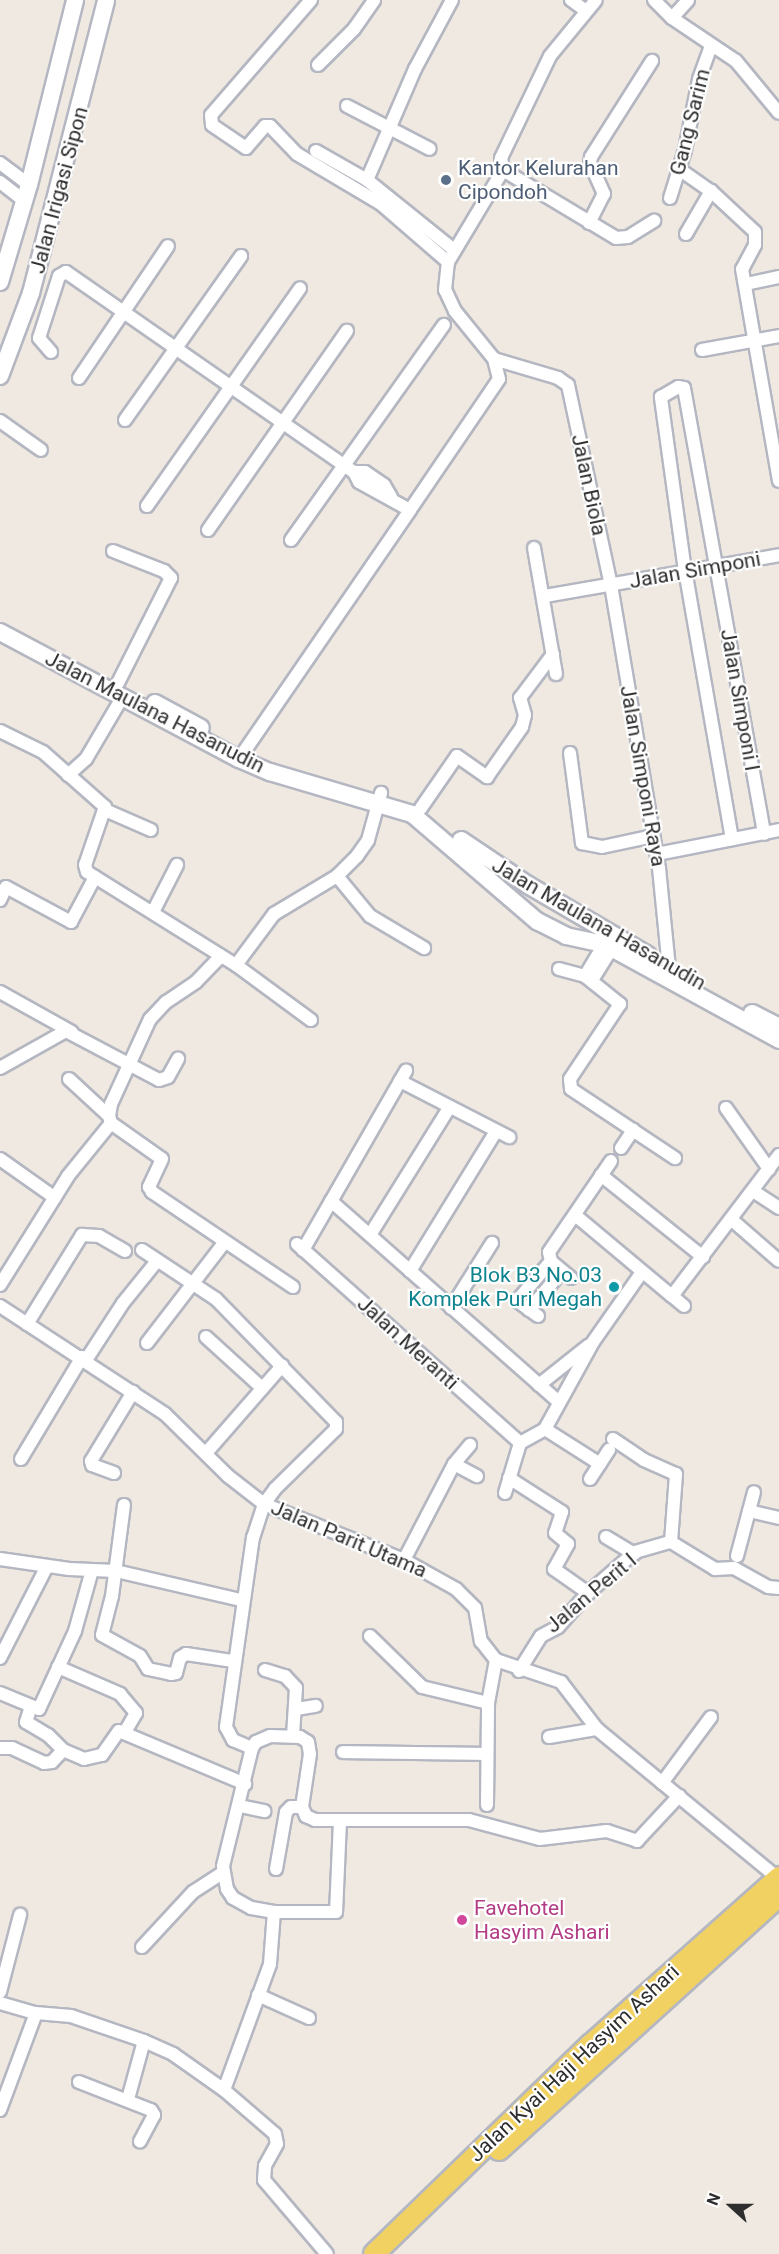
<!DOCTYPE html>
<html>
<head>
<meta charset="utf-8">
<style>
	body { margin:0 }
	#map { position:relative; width:779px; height:2254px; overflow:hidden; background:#efe9e1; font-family:Roboto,sans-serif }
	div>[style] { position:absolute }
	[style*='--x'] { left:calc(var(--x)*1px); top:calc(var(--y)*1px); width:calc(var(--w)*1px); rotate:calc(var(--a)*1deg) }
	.roads { filter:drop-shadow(2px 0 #b4b7c1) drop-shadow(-2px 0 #b4b7c1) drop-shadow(0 2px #b4b7c1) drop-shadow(0 -2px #b4b7c1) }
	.street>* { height:12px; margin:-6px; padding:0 6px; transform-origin:6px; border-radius:6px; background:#fff }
	.secondary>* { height:16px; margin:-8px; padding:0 8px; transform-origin:8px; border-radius:8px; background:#fff }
	.primary>* { height:20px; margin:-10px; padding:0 10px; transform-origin:10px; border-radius:10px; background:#f2d163 }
	.dots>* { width:16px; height:16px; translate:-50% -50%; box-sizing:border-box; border:3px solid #fff; border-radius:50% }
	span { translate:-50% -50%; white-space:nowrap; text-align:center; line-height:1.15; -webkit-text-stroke:4.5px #fff; paint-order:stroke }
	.street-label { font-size:21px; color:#2e2e2e }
	.service-label { font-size:21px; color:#4e5e75 }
	.left { translate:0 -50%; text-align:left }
	.culture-label { font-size:21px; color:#0d838f }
	.right { translate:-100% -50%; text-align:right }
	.hotel-label { font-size:21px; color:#b23c85 }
	.north { position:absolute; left:701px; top:2176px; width:60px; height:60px; -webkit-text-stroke:4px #fff; paint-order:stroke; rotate:291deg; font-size:16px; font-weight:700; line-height:24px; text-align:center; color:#2e2e2e }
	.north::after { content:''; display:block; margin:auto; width:21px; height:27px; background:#2e2e2e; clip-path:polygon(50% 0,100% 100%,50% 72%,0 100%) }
</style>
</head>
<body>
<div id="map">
	<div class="roads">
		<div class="street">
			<i style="--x:311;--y:0;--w:152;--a:131"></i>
			<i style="--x:211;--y:115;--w:10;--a:84"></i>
			<i style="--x:212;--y:125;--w:41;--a:34.1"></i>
			<i style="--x:246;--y:148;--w:29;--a:-49"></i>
			<i style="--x:265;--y:126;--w:5;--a:0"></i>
			<i style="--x:270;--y:126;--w:39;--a:46"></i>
			<i style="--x:297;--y:154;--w:98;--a:30.8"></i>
			<i style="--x:381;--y:204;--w:89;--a:40.9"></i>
			<i style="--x:571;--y:0;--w:17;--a:36"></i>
			<i style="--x:654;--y:0;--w:25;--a:45"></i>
			<i style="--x:672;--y:18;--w:77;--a:33.9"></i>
			<i style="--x:736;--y:61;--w:67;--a:50.4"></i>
			<i style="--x:672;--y:18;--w:24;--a:-48"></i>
			<i style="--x:318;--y:65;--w:51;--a:-45"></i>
			<i style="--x:354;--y:29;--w:35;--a:-55"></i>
			<i style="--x:347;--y:106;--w:93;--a:27.4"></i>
			<i style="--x:316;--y:151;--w:59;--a:29.6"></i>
			<i style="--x:367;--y:180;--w:112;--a:38.8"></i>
			<i style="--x:0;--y:163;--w:36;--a:37"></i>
			<i style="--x:679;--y:169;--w:39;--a:35"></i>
			<i style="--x:711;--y:191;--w:60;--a:43"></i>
			<i style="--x:755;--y:232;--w:13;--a:90"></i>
			<i style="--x:755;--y:245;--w:27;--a:118"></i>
			<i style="--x:742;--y:269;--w:215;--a:80.1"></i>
			<i style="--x:503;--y:170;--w:132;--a:31"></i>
			<i style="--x:616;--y:238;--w:12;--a:-5"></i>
			<i style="--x:628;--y:237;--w:31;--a:-32"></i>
			<i style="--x:367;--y:180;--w:121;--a:-66.6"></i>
			<i style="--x:415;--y:69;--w:78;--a:-61.8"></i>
			<i style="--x:0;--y:182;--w:31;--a:38"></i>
			<i style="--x:670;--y:198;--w:50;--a:-72.6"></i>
			<i style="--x:685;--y:150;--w:72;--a:-78.8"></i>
			<i style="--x:699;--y:79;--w:35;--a:-70"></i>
			<i style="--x:589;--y:223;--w:33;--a:-63"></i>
			<i style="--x:604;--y:194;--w:34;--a:-114"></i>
			<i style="--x:590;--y:163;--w:6;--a:-81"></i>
			<i style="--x:591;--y:157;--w:114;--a:-57.6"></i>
			<i style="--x:686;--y:234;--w:50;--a:-59.8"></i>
			<i style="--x:746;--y:284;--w:34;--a:-12"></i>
			<i style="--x:702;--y:350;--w:78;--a:-10.3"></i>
			<i style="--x:51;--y:352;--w:18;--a:-131"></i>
			<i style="--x:39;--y:338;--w:65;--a:-72.1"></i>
			<i style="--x:59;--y:276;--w:8;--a:-30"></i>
			<i style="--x:66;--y:272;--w:351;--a:34.8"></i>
			<i style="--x:354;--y:472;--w:11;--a:63"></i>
			<i style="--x:359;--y:482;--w:58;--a:28.8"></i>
			<i style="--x:410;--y:510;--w:158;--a:-55.8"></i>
			<i style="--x:499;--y:379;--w:21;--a:-104"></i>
			<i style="--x:494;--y:359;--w:62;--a:-129.1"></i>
			<i style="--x:455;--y:311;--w:23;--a:-115"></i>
			<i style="--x:445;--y:290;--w:28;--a:-84"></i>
			<i style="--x:448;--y:262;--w:107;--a:-59.1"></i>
			<i style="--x:503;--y:170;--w:12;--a:-99"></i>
			<i style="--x:501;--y:158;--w:113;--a:-64.3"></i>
			<i style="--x:550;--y:56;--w:72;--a:-50.6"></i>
			<i style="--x:494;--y:359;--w:67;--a:16.5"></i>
			<i style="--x:558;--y:378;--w:12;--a:35"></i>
			<i style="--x:568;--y:385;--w:205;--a:77.9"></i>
			<i style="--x:611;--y:585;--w:287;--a:80.4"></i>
			<i style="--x:659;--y:868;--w:100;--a:84.3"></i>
			<i style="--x:79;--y:378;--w:159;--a:-56"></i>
			<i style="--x:125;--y:420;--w:201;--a:-54.7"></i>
			<i style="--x:0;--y:421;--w:50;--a:35.3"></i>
			<i style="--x:354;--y:472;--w:11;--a:0"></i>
			<i style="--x:365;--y:472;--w:23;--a:34"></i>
			<i style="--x:384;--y:485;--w:14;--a:60"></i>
			<i style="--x:147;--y:506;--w:266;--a:-54.9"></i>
			<i style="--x:208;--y:530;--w:243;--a:-55.1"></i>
			<i style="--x:291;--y:540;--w:264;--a:-54.6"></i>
			<i style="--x:534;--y:548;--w:128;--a:80.1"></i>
			<i style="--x:113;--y:551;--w:55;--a:21.4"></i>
			<i style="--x:164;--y:571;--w:10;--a:45"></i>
			<i style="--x:171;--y:578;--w:118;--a:116.8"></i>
			<i style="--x:545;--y:596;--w:238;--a:-9.9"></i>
			<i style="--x:0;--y:731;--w:48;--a:26"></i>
			<i style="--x:43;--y:752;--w:83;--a:41.6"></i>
			<i style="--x:105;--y:807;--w:61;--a:109"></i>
			<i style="--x:85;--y:865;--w:7;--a:74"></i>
			<i style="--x:87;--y:872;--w:176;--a:32"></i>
			<i style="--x:236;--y:965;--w:93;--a:36.3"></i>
			<i style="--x:570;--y:753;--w:91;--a:82.4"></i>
			<i style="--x:582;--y:843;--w:20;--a:11"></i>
			<i style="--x:602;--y:847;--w:52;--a:-12.2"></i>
			<i style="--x:239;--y:759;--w:302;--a:-55.5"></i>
			<i style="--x:68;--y:775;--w:24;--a:-42"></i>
			<i style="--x:86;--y:759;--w:71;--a:-59.5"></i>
			<i style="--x:421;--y:808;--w:63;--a:-55.3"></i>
			<i style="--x:457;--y:756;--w:37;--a:35"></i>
			<i style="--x:487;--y:777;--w:61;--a:-55"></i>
			<i style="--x:522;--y:727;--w:12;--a:-76"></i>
			<i style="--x:525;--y:715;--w:18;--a:-106"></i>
			<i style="--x:520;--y:698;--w:55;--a:-53.1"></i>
			<i style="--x:105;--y:810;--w:50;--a:23.5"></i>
			<i style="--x:732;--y:839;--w:272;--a:-99.9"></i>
			<i style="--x:685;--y:571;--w:176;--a:-97.9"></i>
			<i style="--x:661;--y:397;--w:20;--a:-30"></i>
			<i style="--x:678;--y:387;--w:6;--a:9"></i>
			<i style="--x:684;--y:388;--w:453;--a:79.8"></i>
			<i style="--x:657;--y:854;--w:124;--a:-11.1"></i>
			<i style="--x:337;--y:876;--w:52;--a:50.5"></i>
			<i style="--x:370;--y:916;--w:63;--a:30.7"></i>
			<i style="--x:0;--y:900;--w:14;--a:-65"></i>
			<i style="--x:6;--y:887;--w:74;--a:28.3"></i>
			<i style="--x:71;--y:922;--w:51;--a:-61.9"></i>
			<i style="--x:153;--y:912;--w:53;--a:-62.9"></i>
			<i style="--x:221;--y:956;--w:36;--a:134"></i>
			<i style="--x:196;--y:982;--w:36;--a:146"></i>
			<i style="--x:166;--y:1002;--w:23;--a:133"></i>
			<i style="--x:150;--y:1019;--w:94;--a:114.6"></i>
			<i style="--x:111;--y:1104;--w:12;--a:99"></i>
			<i style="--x:109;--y:1116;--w:7;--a:74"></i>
			<i style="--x:111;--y:1123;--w:62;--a:35.2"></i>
			<i style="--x:162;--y:1159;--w:31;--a:115"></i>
			<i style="--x:149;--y:1187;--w:6;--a:59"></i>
			<i style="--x:152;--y:1192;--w:170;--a:34"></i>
			<i style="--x:236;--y:965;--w:64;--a:-53.3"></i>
			<i style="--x:274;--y:914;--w:74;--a:-31.1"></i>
			<i style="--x:337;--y:876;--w:28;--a:-45"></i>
			<i style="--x:357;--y:856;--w:19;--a:-55"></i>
			<i style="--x:368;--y:840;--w:49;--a:-74.5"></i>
			<i style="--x:559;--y:969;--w:27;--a:15"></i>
			<i style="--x:585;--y:976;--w:45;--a:38.7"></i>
			<i style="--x:620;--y:1004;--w:90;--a:123.7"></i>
			<i style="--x:570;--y:1079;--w:10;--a:84"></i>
			<i style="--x:571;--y:1089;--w:125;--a:33.6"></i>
			<i style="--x:585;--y:976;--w:37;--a:-59"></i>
			<i style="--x:592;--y:980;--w:38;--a:-58"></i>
			<i style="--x:0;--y:992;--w:82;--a:29.1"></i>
			<i style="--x:0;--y:1068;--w:76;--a:-29.3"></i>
			<i style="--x:66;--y:1031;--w:105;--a:27.8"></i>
			<i style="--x:159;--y:1080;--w:9;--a:-18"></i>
			<i style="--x:168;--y:1077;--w:21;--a:-61"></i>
			<i style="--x:69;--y:1079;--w:54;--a:42.8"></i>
			<i style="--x:400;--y:1081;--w:123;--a:27.2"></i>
			<i style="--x:726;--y:1108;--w:75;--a:54.8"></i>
			<i style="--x:621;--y:1148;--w:22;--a:-56"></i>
			<i style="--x:0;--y:1159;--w:67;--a:35.3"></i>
			<i style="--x:601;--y:1175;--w:131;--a:38.8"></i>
			<i style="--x:753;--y:1191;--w:31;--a:33"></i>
			<i style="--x:331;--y:1201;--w:303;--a:41.4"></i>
			<i style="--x:575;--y:1215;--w:126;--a:39.9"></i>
			<i style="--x:732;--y:1220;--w:62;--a:41.1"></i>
			<i style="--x:370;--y:1235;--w:150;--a:-58.1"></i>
			<i style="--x:297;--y:1244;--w:299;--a:41.7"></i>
			<i style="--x:142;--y:1250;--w:89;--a:33.5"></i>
			<i style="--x:216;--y:1299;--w:172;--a:45.7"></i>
			<i style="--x:336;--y:1422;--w:7;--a:90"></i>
			<i style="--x:336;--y:1429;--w:86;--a:135.5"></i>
			<i style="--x:275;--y:1489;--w:19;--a:126"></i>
			<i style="--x:264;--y:1504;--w:35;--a:108"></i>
			<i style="--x:253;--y:1537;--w:192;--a:98.1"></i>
			<i style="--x:226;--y:1727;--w:15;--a:62"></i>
			<i style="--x:233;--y:1740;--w:21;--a:23"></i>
			<i style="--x:303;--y:1250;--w:207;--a:-60.1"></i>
			<i style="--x:410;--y:1271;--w:164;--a:-58.4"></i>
			<i style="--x:571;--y:1278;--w:26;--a:-140"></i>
			<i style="--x:551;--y:1261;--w:9;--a:-103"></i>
			<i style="--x:549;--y:1252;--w:110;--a:-55.7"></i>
			<i style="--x:0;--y:1285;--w:128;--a:-58"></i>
			<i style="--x:68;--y:1176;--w:68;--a:-50.9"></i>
			<i style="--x:0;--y:1306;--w:197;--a:33.2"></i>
			<i style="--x:165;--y:1414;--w:88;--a:44.5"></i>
			<i style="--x:228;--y:1476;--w:46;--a:37.9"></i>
			<i style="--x:264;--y:1504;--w:151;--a:21.8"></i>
			<i style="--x:404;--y:1560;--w:60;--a:29.1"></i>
			<i style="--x:456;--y:1589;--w:27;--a:45"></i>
			<i style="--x:475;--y:1608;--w:34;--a:80"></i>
			<i style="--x:481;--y:1641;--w:24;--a:52"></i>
			<i style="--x:496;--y:1660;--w:69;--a:18.7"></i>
			<i style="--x:561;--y:1682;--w:59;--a:52.5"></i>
			<i style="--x:597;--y:1729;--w:236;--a:39.5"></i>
			<i style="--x:684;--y:1306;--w:16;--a:-140"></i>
			<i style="--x:672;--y:1296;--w:177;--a:-52.8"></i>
			<i style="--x:451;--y:1308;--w:77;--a:-57.8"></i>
			<i style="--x:529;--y:1310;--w:51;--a:-49.8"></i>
			<i style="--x:538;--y:1316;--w:26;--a:-144"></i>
			<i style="--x:517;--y:1301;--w:52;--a:-49.6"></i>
			<i style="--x:27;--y:1324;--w:105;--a:-58.3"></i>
			<i style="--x:82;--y:1235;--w:17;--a:3"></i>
			<i style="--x:99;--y:1236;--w:30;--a:30"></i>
			<i style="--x:206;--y:1337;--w:76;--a:42.3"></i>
			<i style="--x:147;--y:1343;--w:126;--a:-52.4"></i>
			<i style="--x:86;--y:1360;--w:68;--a:-57"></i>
			<i style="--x:123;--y:1303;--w:54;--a:-51"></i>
			<i style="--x:539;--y:1385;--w:63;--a:-38.5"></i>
			<i style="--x:545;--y:1429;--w:65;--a:32.5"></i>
			<i style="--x:613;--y:1439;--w:37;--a:34"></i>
			<i style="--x:644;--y:1460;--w:35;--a:24"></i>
			<i style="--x:676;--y:1474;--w:68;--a:94.2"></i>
			<i style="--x:520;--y:1443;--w:29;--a:-29"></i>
			<i style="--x:545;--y:1429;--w:99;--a:-61.1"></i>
			<i style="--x:593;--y:1342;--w:85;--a:-55"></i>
			<i style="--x:206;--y:1453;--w:116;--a:-48.9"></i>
			<i style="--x:21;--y:1459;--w:119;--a:-59.1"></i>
			<i style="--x:454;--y:1464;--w:26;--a:28"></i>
			<i style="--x:114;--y:1473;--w:23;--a:-160"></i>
			<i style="--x:92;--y:1465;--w:4;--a:-104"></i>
			<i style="--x:91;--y:1461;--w:81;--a:-58.7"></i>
			<i style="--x:509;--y:1478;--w:63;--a:32.7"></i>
			<i style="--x:562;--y:1512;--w:22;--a:108"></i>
			<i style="--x:555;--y:1533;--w:17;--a:40"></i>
			<i style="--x:568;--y:1544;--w:29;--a:119"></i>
			<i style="--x:554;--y:1569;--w:42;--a:35.2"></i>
			<i style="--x:590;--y:1479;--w:35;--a:-57"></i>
			<i style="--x:505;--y:1493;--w:52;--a:-73.3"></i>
			<i style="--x:124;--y:1505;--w:92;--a:97.5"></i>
			<i style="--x:112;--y:1596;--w:40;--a:104.4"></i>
			<i style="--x:102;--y:1635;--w:43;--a:28.9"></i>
			<i style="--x:140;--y:1656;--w:15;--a:58"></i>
			<i style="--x:148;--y:1669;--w:24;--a:12"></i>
			<i style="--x:171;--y:1674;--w:5;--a:-11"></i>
			<i style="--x:176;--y:1673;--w:16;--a:-75"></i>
			<i style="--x:180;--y:1658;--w:7;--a:-34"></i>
			<i style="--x:186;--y:1654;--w:48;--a:8.5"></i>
			<i style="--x:749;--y:1511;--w:31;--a:13"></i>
			<i style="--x:606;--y:1537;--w:33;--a:31"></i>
			<i style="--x:737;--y:1556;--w:66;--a:-75.1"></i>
			<i style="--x:0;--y:1559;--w:70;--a:8.2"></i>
			<i style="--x:69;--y:1569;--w:47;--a:2.4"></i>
			<i style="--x:116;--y:1571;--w:128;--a:13.1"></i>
			<i style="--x:404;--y:1560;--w:108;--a:-62.5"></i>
			<i style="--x:454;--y:1464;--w:25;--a:-50"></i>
			<i style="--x:370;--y:1636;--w:73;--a:44.4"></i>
			<i style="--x:422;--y:1687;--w:68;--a:13.6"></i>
			<i style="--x:0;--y:1658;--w:103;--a:-62.9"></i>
			<i style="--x:58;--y:1667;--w:68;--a:23.5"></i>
			<i style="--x:120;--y:1694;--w:25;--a:50"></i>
			<i style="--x:136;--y:1713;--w:22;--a:120"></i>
			<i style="--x:265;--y:1670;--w:21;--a:17"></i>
			<i style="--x:285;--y:1676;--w:16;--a:47"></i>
			<i style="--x:296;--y:1688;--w:48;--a:93.6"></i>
			<i style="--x:519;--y:1671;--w:41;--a:-57.8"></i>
			<i style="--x:541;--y:1636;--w:19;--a:-28"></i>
			<i style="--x:558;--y:1627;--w:45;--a:-48.6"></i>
			<i style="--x:588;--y:1593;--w:62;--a:-41.1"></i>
			<i style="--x:635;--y:1552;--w:37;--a:-16"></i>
			<i style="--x:671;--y:1542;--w:52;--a:31.5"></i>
			<i style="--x:715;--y:1569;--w:19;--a:-3"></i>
			<i style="--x:734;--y:1568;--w:39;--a:29"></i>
			<i style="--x:768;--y:1587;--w:11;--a:5"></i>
			<i style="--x:0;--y:1693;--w:42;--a:22.3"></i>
			<i style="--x:39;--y:1709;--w:86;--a:-65.2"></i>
			<i style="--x:75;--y:1631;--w:63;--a:-74.4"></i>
			<i style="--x:31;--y:1706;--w:17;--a:107"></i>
			<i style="--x:26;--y:1722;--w:26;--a:31"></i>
			<i style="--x:48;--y:1735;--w:21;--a:45"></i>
			<i style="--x:63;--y:1750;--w:23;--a:23"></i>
			<i style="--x:84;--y:1759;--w:18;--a:-13"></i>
			<i style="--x:102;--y:1755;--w:29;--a:-55"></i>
			<i style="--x:119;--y:1731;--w:137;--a:22.8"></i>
			<i style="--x:296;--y:1709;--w:20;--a:-9"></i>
			<i style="--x:549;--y:1737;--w:49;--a:-9.5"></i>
			<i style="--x:0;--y:1748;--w:12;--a:0"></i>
			<i style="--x:12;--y:1748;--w:35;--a:25"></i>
			<i style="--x:44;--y:1763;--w:8;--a:-7"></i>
			<i style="--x:52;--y:1762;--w:16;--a:-47"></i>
			<i style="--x:343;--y:1752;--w:142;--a:0.8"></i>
			<i style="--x:662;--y:1783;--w:82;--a:-53.4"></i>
			<i style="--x:487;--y:1805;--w:102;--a:-89.4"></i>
			<i style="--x:488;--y:1703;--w:44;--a:-79.5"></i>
			<i style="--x:240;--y:1806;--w:25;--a:12"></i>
			<i style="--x:340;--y:1821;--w:91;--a:92.5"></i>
			<i style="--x:336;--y:1912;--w:62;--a:180"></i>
			<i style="--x:274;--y:1912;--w:23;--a:-170"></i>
			<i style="--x:251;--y:1908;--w:21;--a:-151"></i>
			<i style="--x:233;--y:1898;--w:11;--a:-124"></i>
			<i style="--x:227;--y:1889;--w:23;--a:-100"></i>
			<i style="--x:223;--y:1866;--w:122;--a:-76.2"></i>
			<i style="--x:252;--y:1748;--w:7;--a:-56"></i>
			<i style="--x:256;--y:1742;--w:15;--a:-23"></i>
			<i style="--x:270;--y:1736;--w:30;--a:2"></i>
			<i style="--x:300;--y:1737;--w:9;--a:32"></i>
			<i style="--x:308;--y:1742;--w:12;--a:81"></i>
			<i style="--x:310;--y:1754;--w:54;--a:98.6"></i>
			<i style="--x:302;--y:1807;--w:10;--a:66"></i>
			<i style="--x:306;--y:1816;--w:10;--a:24"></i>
			<i style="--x:315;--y:1820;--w:154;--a:0"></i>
			<i style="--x:469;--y:1820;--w:73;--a:15"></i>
			<i style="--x:540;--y:1839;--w:67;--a:-6.8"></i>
			<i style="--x:607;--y:1831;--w:32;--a:18"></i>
			<i style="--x:637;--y:1841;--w:62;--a:-47"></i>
			<i style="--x:276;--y:1869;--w:58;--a:-80"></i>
			<i style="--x:286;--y:1812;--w:7;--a:-45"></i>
			<i style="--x:291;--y:1807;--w:11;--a:0"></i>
			<i style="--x:142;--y:1947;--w:75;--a:-47.2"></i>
			<i style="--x:193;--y:1892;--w:33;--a:-33"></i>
			<i style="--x:0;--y:1992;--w:80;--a:-75.4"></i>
			<i style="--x:258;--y:1995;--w:56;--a:24.3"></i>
			<i style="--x:0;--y:2003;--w:37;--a:16"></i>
			<i style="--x:36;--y:2013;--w:35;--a:5"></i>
			<i style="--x:71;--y:2016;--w:77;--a:18.9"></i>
			<i style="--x:144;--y:2041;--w:32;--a:24"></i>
			<i style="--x:173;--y:2054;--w:62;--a:35.2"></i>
			<i style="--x:224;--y:2090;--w:67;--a:40.8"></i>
			<i style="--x:275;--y:2134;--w:10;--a:79"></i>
			<i style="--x:277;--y:2144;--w:25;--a:119"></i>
			<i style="--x:265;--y:2166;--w:14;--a:94"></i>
			<i style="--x:264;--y:2180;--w:97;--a:49.6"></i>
			<i style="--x:79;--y:2082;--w:77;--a:21.3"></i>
			<i style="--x:151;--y:2110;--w:6;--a:59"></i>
			<i style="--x:154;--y:2115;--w:30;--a:118"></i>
			<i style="--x:224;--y:2090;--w:134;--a:-69.9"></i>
			<i style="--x:270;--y:1964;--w:52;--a:-85.6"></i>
			<i style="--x:128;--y:2099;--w:60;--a:-74.6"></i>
			<i style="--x:0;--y:2110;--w:103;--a:-69.6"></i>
		</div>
		<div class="secondary">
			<i style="--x:0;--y:282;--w:101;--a:-73.4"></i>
			<i style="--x:29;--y:185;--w:191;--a:-76"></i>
			<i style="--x:0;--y:376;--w:89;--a:-69.5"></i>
			<i style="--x:31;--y:293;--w:302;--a:-75.6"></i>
			<i style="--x:0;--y:632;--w:271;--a:28"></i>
			<i style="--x:239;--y:759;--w:34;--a:23"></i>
			<i style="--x:270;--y:772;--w:148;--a:16.5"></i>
			<i style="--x:412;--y:814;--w:165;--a:40.6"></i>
			<i style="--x:537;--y:921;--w:33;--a:27"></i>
			<i style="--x:566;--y:936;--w:39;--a:12"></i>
			<i style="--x:604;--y:944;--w:200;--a:28.7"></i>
			<i style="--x:155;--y:703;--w:52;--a:28.5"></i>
			<i style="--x:461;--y:840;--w:81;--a:33.9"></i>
			<i style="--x:528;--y:885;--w:139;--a:30.3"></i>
			<i style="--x:752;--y:1013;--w:30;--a:27"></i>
		</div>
		<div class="primary">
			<i style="--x:499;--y:2150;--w:378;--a:-42.2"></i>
			<i style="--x:374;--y:2254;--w:301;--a:-44.1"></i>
			<i style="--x:590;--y:2045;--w:253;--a:-41.6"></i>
		</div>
	</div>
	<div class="dots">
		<i style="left:446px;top:180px;background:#5c6f8a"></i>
		<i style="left:614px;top:1287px;background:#0f9aa8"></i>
		<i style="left:462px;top:1920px;background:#d1479c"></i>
	</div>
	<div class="street-label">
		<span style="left:690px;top:122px;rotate:-76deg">Gang Sarim</span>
		<span style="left:59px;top:190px;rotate:-75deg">Jalan Irigasi Sipon</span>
		<span style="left:589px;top:485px;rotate:78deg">Jalan Biola</span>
		<span style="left:695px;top:570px;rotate:-10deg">Jalan Simponi</span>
		<span style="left:740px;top:700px;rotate:80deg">Jalan Simponi I</span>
		<span style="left:155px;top:712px;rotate:27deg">Jalan Maulana Hasanudin</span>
		<span style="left:643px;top:776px;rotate:80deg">Jalan Simponi Raya</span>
		<span style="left:599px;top:924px;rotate:30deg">Jalan Maulana Hasanudin</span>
		<span style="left:408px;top:1343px;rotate:42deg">Jalan Meranti</span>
		<span style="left:349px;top:1539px;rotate:23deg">Jalan Parit Utama</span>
		<span style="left:591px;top:1593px;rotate:-40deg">Jalan Perit I</span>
		<span style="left:574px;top:2063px;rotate:-43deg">Jalan Kyai Haji Hasyim Ashari</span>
	</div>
	<div class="service-label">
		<span class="left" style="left:458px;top:180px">Kantor Kelurahan<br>Cipondoh</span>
	</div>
	<div class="culture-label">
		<span class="right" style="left:602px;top:1287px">Blok B3 No.03<br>Komplek Puri Megah</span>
	</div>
	<div class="hotel-label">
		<span class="left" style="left:474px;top:1920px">Favehotel<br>Hasyim Ashari</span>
	</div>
	<div class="north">N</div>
</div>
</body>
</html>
